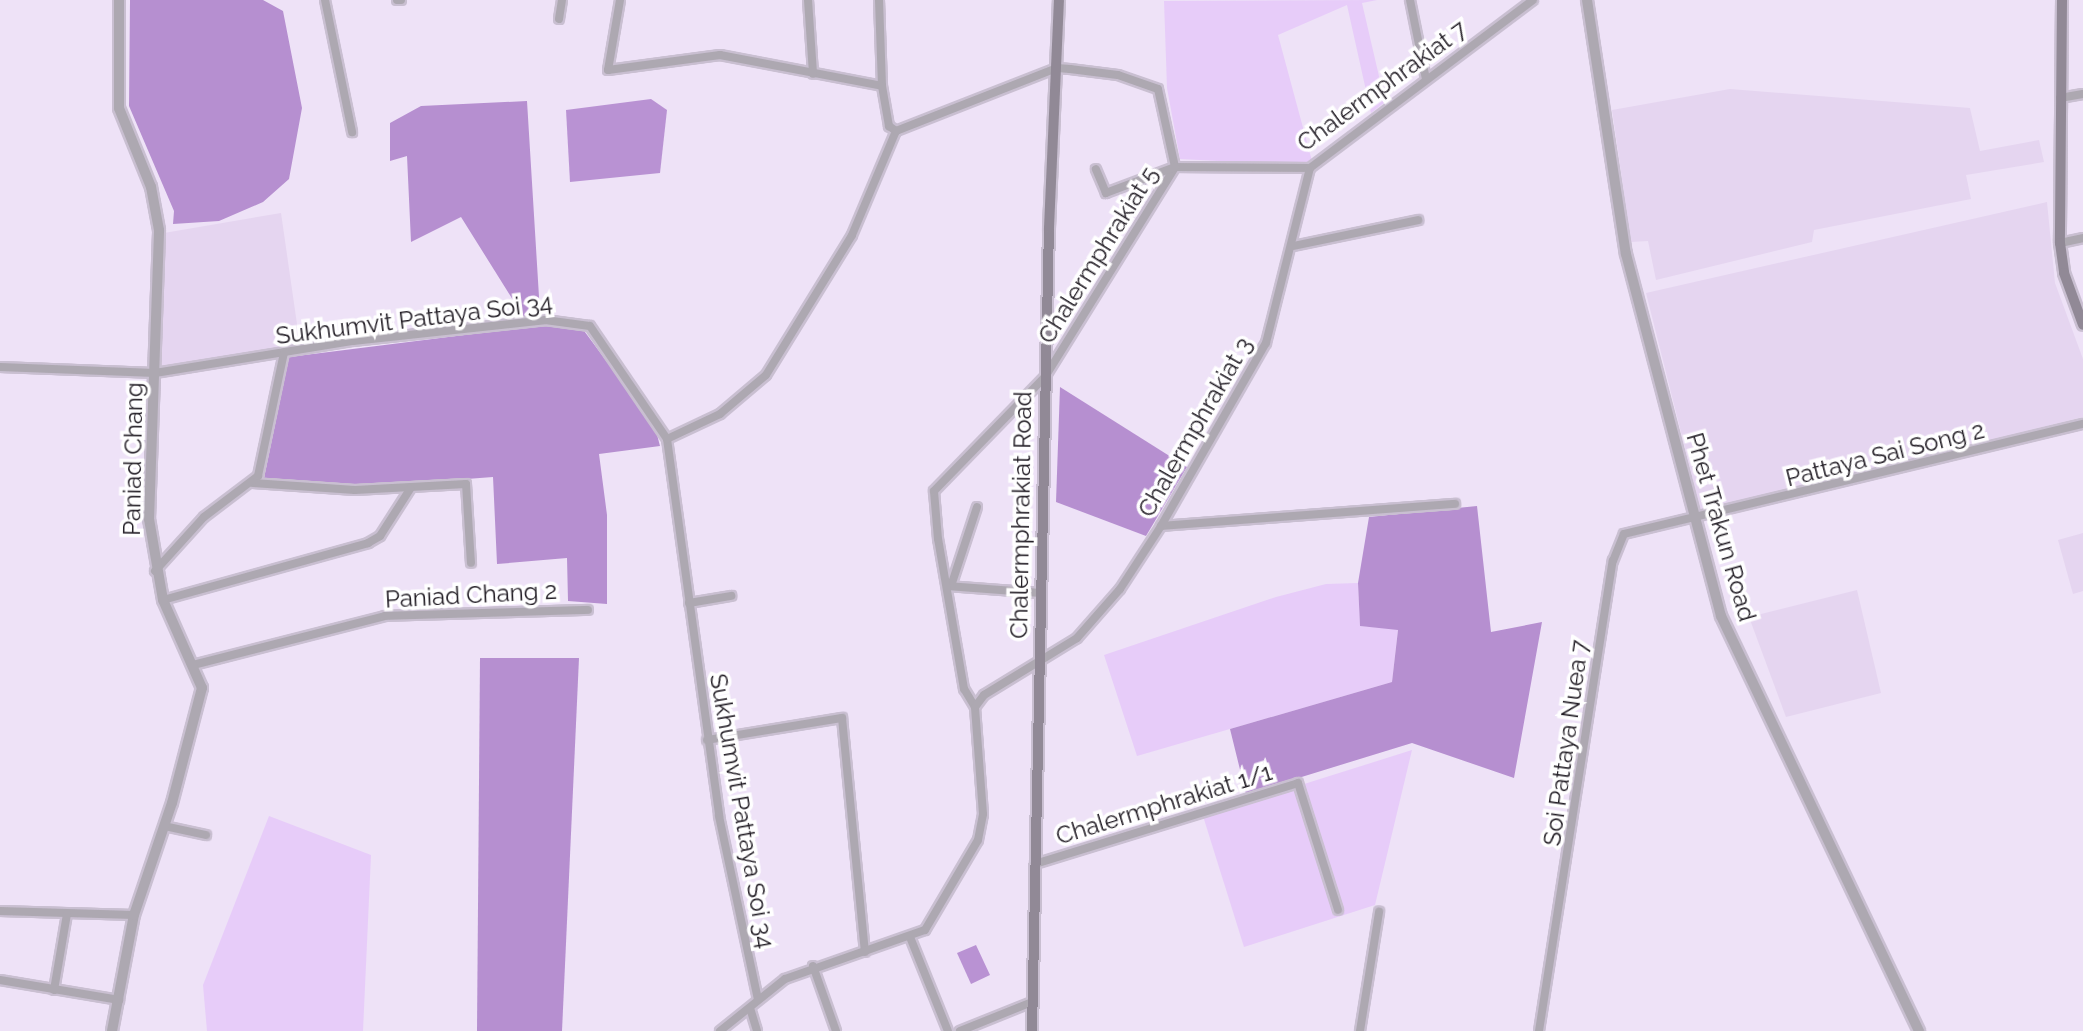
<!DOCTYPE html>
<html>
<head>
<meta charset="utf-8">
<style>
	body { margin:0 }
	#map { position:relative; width:2083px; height:1031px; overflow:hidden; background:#eee2f7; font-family:Raleway,sans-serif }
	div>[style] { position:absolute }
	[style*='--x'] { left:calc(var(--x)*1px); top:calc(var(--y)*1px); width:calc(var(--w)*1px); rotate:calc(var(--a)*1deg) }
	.built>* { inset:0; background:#e5d5f0 }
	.green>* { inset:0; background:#e7ccf9 }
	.forest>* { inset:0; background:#b68fd0 }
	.water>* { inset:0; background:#b992d3 }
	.roads { filter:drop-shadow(2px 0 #c9bfd1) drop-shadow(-2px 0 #c9bfd1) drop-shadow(0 2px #c9bfd1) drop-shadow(0 -2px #c9bfd1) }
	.minor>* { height:8px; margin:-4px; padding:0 4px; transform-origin:4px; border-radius:4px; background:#ada8b1 }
	.tertiary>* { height:10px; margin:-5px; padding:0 5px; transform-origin:5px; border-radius:5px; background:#ada8b1 }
	.secondary>* { height:10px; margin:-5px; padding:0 5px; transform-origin:5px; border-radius:5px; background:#918996 }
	span { translate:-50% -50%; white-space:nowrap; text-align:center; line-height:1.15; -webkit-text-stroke:7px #fff; paint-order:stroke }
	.street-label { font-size:24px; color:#221d25 }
</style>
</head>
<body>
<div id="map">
	<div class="built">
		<i style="clip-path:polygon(1730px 89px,1970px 108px,1980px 151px,2039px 140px,2044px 162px,1966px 175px,1971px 199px,1814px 230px,1812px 242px,1656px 280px,1648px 241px,1631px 242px,1612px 110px)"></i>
		<i style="clip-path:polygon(2047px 202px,2055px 283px,2083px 359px,2083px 417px,1701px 512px,1646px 293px)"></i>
		<i style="clip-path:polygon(281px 213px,300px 345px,161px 367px,164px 233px)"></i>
		<i style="clip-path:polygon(2083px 533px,2083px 591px,2073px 594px,2058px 540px)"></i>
		<i style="clip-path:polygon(1857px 590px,1881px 693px,1786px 717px,1749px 617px)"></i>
	</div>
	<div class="green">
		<i style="clip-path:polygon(1377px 0,1362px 3px,1385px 102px,1371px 113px,1347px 5px,1278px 35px,1312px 161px,1295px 165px,1180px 159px,1167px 88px,1164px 1px)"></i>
		<i style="clip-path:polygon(1358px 583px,1360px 626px,1398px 629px,1392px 682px,1137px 756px,1104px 655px,1276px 597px,1326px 584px)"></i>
		<i style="clip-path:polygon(1412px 750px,1375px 905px,1244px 947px,1203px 816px)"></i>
		<i style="clip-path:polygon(269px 816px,371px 855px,363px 1031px,207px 1031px,203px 985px)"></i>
	</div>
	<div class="forest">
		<i style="clip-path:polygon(130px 0,263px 0,283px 11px,302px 108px,289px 179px,263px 202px,219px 221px,173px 224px,174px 211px,129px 106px)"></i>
		<i style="clip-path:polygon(527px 101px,540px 313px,523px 316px,461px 217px,411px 242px,407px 156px,390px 161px,390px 123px,421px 106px)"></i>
		<i style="clip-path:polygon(543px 325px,582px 328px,655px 427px,660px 446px,599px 454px,607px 515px,607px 604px,568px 601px,567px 558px,497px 564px,493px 477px,374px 486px,264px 478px,289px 357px)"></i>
		<i style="clip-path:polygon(1060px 387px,1187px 467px,1146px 536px,1056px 502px)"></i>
		<i style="clip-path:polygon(1477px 506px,1491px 632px,1542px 622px,1514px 778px,1412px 743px,1246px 794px,1230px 729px,1392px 682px,1398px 630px,1360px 626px,1358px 583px,1369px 517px)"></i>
		<i style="clip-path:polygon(480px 658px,579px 658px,562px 1031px,477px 1031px)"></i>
	</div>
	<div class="water">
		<i style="clip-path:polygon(651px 99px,667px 110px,660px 173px,570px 182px,566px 110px)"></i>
		<i style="clip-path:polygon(976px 945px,990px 975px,971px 984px,957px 953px)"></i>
	</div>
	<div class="roads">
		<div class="minor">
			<i style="--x:325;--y:0;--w:135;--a:78.4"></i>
			<i style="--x:397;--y:0;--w:4;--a:0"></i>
			<i style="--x:620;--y:0;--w:71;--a:99.7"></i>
			<i style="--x:608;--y:70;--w:113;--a:-7.6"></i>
			<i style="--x:720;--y:55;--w:165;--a:10.8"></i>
			<i style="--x:808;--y:0;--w:74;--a:86.1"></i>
			<i style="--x:879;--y:0;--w:86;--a:88"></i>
			<i style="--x:882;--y:86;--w:41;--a:80.1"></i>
			<i style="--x:889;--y:126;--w:9;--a:36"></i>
			<i style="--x:1410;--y:0;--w:81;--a:78.6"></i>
			<i style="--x:559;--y:19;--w:19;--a:-81"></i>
			<i style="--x:2060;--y:98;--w:23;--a:-10"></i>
			<i style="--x:2060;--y:243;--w:24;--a:-12"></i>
			<i style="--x:1293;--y:246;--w:128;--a:-11.7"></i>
			<i style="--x:0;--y:367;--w:155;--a:2.2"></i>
			<i style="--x:155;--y:373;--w:201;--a:-9.2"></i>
			<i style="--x:353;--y:341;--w:193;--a:-6.2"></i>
			<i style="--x:545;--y:320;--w:45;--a:7.6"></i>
			<i style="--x:590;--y:326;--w:137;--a:55.7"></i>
			<i style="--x:667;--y:439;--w:381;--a:82.1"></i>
			<i style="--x:719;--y:816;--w:187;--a:78"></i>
			<i style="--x:667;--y:439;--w:59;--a:-25.3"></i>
			<i style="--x:720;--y:414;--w:60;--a:-40.3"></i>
			<i style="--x:766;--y:375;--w:164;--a:-58.4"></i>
			<i style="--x:852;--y:235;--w:113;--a:-67.1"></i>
			<i style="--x:896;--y:131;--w:173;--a:-21.4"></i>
			<i style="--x:1057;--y:68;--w:13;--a:4"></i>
			<i style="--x:1070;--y:69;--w:48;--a:7.1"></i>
			<i style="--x:1118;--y:75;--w:42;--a:19.3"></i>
			<i style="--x:1158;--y:89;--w:80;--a:77.7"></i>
			<i style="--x:1175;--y:167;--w:135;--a:0.4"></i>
			<i style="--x:1310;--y:168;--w:279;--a:-37"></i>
			<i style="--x:253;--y:483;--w:102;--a:3.9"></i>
			<i style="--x:355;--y:490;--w:111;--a:-3.1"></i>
			<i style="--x:466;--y:484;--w:79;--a:86.4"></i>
			<i style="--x:1161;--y:526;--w:295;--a:-4.3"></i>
			<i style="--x:155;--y:571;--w:73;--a:-47.8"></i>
			<i style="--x:204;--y:517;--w:68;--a:-37.2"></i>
			<i style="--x:258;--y:476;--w:126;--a:-78.1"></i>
			<i style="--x:947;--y:586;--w:94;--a:4.3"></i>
			<i style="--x:951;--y:586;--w:83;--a:-71.8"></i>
			<i style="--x:163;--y:600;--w:213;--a:-15.5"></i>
			<i style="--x:368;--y:543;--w:14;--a:-30"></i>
			<i style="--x:380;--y:536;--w:56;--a:-57.4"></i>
			<i style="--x:689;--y:603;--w:43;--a:-9.5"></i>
			<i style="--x:193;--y:665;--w:198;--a:-14.3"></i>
			<i style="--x:385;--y:616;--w:203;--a:-1.7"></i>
			<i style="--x:975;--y:707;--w:21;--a:-121"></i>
			<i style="--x:964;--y:689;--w:152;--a:-99.8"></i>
			<i style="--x:938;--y:539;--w:48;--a:-94.8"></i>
			<i style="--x:934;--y:491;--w:159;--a:-45.8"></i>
			<i style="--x:1045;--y:377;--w:247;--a:-58.2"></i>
			<i style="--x:1175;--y:167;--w:74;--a:159.4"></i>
			<i style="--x:1106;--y:193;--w:26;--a:-113"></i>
			<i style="--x:707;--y:740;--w:137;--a:-9.3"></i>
			<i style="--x:842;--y:718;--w:235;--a:84.4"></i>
			<i style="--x:164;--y:826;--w:43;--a:12.1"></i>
			<i style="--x:1035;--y:864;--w:275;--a:-17.1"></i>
			<i style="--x:1298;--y:783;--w:133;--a:72.5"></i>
			<i style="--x:0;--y:911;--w:134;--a:1.7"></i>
			<i style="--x:910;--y:937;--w:101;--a:68"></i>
			<i style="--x:813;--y:966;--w:69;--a:70.5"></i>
			<i style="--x:0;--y:980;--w:121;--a:9.5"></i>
			<i style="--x:54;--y:990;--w:77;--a:-80.3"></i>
			<i style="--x:750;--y:1008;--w:24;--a:73"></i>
			<i style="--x:720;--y:1031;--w:83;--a:-38.7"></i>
			<i style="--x:785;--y:979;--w:148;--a:-19.3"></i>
			<i style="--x:925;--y:930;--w:104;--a:-59.5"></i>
			<i style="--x:978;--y:840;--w:26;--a:-79"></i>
			<i style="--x:983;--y:814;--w:107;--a:-94.3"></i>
			<i style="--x:975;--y:707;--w:15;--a:-53"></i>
			<i style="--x:984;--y:695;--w:109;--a:-31.5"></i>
			<i style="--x:1077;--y:638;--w:65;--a:-48.7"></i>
			<i style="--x:1120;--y:589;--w:75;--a:-56.9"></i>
			<i style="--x:1161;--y:526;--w:211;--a:-60.2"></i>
			<i style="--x:1266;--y:343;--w:180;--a:-75.9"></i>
			<i style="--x:960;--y:1031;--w:78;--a:-21.9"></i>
			<i style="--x:1360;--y:1031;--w:121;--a:-80.9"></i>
			<i style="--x:1539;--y:1031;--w:476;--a:-81.1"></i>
			<i style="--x:1613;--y:561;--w:29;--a:-68"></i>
			<i style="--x:1624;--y:534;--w:472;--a:-13.5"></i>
		</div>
		<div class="tertiary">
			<i style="--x:1587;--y:0;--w:257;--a:81.3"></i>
			<i style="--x:1626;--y:254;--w:374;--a:75.3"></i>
			<i style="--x:1721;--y:616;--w:460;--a:64.5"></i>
			<i style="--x:112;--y:1031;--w:118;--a:-79.3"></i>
			<i style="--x:134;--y:915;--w:118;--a:-71.3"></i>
			<i style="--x:172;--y:803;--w:119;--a:-75.4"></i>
			<i style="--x:202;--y:688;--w:96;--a:-113.9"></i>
			<i style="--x:163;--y:600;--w:82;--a:-99.8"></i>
			<i style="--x:149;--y:519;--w:289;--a:-88"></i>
			<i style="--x:159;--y:230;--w:44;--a:-100.5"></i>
			<i style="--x:151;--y:187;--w:85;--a:-112.1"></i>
			<i style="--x:119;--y:108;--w:108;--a:-90"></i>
		</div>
		<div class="secondary">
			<i style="--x:2062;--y:0;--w:243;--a:90.5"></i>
			<i style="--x:2060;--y:243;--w:30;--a:82"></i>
			<i style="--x:2064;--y:273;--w:55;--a:69.9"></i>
			<i style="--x:1032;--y:1031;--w:803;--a:-88.79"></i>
			<i style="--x:1049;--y:228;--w:228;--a:-87.5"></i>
		</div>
	</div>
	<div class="street-label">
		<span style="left:1382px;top:86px;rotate:-36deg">Chalermphrakiat 7</span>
		<span style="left:1098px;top:255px;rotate:-58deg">Chalermphrakiat 5</span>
		<span style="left:414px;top:319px;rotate:-7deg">Sukhumvit Pattaya Soi 34</span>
		<span style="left:1195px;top:427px;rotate:-60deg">Chalermphrakiat 3</span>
		<span style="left:1885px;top:454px;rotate:-14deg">Pattaya Sai Song 2</span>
		<span style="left:133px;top:459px;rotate:-89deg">Paniad Chang</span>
		<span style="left:1021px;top:515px;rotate:-89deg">Chalermphrakiat Road</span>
		<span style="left:1721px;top:527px;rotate:74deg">Phet Trakun Road</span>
		<span style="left:471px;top:595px;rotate:-3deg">Paniad Chang 2</span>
		<span style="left:1566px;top:743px;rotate:-82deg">Soi Pattaya Nuea 7</span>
		<span style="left:1164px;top:804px;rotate:-17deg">Chalermphrakiat 1/1</span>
		<span style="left:742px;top:811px;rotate:80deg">Sukhumvit Pattaya Soi 34</span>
	</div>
</div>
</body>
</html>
